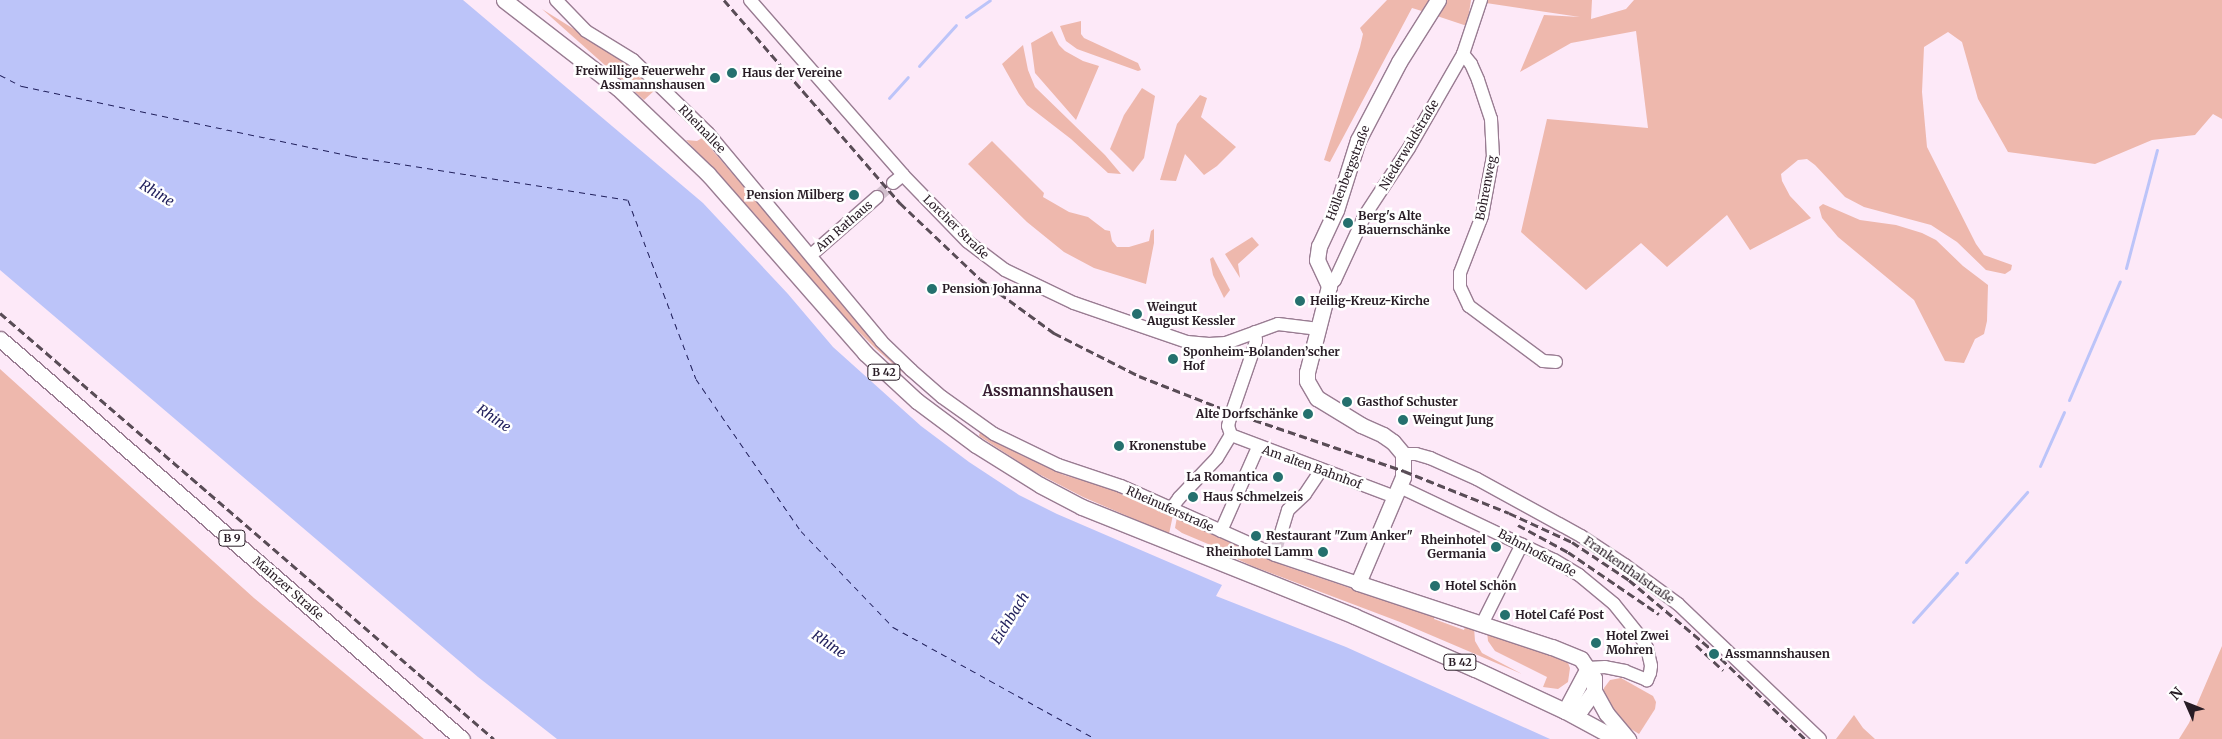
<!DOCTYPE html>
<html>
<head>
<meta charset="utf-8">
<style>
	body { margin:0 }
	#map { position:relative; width:2222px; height:739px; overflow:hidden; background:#fde9f8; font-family:Merriweather,serif }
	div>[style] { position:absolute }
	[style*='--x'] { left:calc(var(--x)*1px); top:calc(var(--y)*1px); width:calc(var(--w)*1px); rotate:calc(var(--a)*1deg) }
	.green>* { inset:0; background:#eeb8ad }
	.water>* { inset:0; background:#bcc4f9 }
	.stream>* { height:3px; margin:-1.5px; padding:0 1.5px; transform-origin:1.5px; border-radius:1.5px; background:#bcc4f9 }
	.ferry>* { height:1px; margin-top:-0.5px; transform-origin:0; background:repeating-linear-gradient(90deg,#201f5b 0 6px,transparent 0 11px) }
	.minor-tunnel>* { height:12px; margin-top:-6px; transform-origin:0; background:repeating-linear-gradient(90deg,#d2c0ce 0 12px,transparent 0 18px) }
	.roads { filter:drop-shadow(1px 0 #997c92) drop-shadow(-1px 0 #997c92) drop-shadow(0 1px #997c92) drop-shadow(0 -1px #997c92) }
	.minor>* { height:12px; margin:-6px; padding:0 6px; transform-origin:6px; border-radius:6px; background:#fff }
	.major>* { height:15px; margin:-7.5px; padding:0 7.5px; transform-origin:7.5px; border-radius:7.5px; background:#fff }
	.rail>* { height:3px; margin-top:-1.5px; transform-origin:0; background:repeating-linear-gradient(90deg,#594c56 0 8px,transparent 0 12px) }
	.dots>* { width:14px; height:14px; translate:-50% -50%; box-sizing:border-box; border:2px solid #fff; border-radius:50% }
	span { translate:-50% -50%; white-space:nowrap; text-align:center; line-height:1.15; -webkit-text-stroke:5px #fff; paint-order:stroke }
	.shield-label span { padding:1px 4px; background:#fff; border:1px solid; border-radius:4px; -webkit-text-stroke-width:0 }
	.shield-label { font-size:11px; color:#281c25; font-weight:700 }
	.poi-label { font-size:12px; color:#281c25; font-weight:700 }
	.right { translate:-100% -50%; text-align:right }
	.left { translate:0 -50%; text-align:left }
	.street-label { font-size:12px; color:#281c25 }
	.water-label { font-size:14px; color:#201f5b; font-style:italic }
	.quarter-label { font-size:15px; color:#3a2134; font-weight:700 }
	.north { position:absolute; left:2162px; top:679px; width:50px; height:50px; -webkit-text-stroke:4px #fff; paint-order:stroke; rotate:314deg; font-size:14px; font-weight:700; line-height:20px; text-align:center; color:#281c25 }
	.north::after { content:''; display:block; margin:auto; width:18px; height:22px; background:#281c25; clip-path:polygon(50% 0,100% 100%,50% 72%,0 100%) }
</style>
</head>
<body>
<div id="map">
	<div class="green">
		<i style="clip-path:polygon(1387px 0,1431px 0,1425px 12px,1412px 8px,1330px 162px,1324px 160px,1360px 47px,1363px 34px,1360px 28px)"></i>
		<i style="clip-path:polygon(1442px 0,1471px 0,1467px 26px,1434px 15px)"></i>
		<i style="clip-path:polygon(1487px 0,1592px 0,1591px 19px,1626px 9px,1634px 0,2222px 0,2222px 119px,2213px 114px,2195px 135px,2152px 140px,2095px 164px,2008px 152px,1978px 99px,1962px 42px,1948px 32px,1924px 47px,1922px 92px,1927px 147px,1976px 244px,1984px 255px,2012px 265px,2011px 270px,2005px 274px,1986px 270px,1957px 242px,1931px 225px,1864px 207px,1845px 197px,1815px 165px,1807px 159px,1798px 160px,1781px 174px,1782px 181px,1790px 196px,1811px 218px,1750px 250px,1727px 215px,1667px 267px,1641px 243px,1586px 290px,1521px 232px,1547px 119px,1648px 128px,1636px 31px,1571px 43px,1520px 72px,1544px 15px,1580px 17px,1486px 3px)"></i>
		<i style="clip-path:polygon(542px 9px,628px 63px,655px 90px,644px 100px)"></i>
		<i style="clip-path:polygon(1081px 21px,1081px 34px,1084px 38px,1138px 63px,1141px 70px,1138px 71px,1077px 49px,1066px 41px,1060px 26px)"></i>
		<i style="clip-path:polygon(1052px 31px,1059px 45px,1065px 51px,1083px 61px,1099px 66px,1076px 120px,1035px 73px,1031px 43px)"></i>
		<i style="clip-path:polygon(1023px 45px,1028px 70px,1035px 87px,1105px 155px,1121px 174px,1108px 173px,1071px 139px,1027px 105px,1019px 94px,1002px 64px)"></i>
		<i style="clip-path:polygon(1142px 88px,1155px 96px,1144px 158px,1133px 172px,1110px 149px,1124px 115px)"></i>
		<i style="clip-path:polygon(1200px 95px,1207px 98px,1201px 117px,1236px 147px,1217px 166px,1204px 175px,1185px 154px,1176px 181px,1160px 180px,1177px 124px)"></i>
		<i style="clip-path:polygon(702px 138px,821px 277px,910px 377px,909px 378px,875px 348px,841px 314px,753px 212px,686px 140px,697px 141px)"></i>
		<i style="clip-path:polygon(992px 141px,1044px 193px,1043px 197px,1069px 212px,1088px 217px,1105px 230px,1110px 231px,1112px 241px,1117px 247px,1129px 247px,1149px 241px,1151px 231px,1154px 229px,1154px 243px,1146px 284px,1094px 268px,1064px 252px,1027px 222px,968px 164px)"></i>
		<i style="clip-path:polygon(1823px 204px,1860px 220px,1896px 225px,1922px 233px,1936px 240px,1963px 266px,1988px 285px,1987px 321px,1984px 334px,1975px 339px,1964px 363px,1945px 361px,1914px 300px,1838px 237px,1822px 218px,1819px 207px)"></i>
		<i style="clip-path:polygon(1252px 237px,1259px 245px,1238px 264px,1240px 278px,1225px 254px)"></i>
		<i style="clip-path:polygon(1213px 257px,1230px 290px,1224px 298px,1213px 275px,1210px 259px)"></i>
		<i style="clip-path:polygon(0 369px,254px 598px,424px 739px,0 739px)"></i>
		<i style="clip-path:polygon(980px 432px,1021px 455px,1064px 475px,1116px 490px,1173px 515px,1169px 534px,1083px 497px,1033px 471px,979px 436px)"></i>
		<i style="clip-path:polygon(1177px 517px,1231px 543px,1239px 546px,1235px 552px,1227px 552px,1182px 533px,1175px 528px)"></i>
		<i style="clip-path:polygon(1245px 548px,1285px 566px,1362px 592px,1435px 614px,1434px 619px,1464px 630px,1466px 624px,1474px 627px,1475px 641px,1482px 653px,1522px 674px,1400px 622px,1252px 566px,1237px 559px)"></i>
		<i style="clip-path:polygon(1487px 631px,1566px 658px,1570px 668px,1568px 682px,1558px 689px,1543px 687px,1547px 677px,1495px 651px,1488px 641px)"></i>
		<i style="clip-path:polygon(2222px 646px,2222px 739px,2179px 739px,2189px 723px)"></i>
		<i style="clip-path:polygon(1621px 678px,1653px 696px,1656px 702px,1655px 709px,1639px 734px,1615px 719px,1603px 695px,1604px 688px,1610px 680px)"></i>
		<i style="clip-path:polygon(1854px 715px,1863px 728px,1875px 739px,1836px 739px)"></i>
	</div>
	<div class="water">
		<i style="clip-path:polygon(0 0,463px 0,703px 203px,788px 294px,833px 347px,921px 426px,969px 462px,1019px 495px,1057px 514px,1222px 585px,1216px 596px,1346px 647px,1550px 739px,557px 739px,478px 677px,0 270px)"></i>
	</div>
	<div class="stream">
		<i style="--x:966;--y:17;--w:29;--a:-35"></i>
		<i style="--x:919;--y:66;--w:55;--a:-47.9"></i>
		<i style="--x:889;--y:98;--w:28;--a:-48"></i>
		<i style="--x:2126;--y:268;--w:122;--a:-75.3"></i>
		<i style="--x:2069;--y:400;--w:129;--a:-66.8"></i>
		<i style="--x:2040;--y:466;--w:59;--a:-66"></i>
		<i style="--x:1966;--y:562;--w:93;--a:-48.9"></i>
		<i style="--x:1913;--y:622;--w:66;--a:-48.1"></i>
	</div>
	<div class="ferry">
		<i style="--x:0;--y:75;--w:25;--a:27"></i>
		<i style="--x:22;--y:86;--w:336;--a:12"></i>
		<i style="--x:351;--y:156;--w:280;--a:9"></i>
		<i style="--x:628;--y:200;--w:191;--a:69.2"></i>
		<i style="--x:696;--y:379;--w:185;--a:55.4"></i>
		<i style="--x:801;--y:531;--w:133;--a:46.2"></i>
		<i style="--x:893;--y:627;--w:232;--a:28.9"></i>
	</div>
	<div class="minor-tunnel">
		<i style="--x:877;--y:197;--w:21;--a:-41"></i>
		<i style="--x:1277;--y:547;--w:15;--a:-74"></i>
	</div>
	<div class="roads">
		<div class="minor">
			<i style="--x:556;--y:0;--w:43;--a:45.9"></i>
			<i style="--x:586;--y:31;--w:55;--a:31.7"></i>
			<i style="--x:633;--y:60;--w:105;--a:44.2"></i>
			<i style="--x:708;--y:133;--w:271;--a:50.2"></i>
			<i style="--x:881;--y:341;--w:42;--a:44"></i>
			<i style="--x:911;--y:370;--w:41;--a:41.1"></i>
			<i style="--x:942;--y:397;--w:64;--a:35.4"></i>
			<i style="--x:994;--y:434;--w:71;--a:25.8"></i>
			<i style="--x:1058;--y:465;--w:66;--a:18.4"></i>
			<i style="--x:1121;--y:486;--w:169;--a:24.1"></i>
			<i style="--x:1275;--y:555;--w:88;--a:18.6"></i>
			<i style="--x:750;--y:0;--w:232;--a:48.8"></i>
			<i style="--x:903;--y:175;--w:93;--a:45.9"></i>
			<i style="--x:968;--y:242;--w:46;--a:37.1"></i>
			<i style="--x:1005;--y:270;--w:76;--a:25.6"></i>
			<i style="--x:1074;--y:303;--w:120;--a:19"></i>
			<i style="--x:1187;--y:342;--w:22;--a:5"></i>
			<i style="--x:1209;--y:344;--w:17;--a:-3"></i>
			<i style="--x:1226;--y:343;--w:55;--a:-20.1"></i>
			<i style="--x:1278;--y:324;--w:41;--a:7"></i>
			<i style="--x:1463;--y:54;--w:13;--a:51"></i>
			<i style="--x:1471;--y:64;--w:17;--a:66"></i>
			<i style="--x:1478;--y:80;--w:41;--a:71.6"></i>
			<i style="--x:1491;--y:119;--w:37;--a:87"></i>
			<i style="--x:1493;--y:156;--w:61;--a:100.4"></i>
			<i style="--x:1482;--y:216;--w:61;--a:111.1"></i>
			<i style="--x:1460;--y:273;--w:14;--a:90"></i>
			<i style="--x:1460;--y:287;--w:21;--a:65"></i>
			<i style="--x:1469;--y:306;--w:92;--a:36.6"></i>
			<i style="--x:1543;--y:361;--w:13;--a:4"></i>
			<i style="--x:893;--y:183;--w:13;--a:-39"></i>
			<i style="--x:811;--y:255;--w:88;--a:-41.3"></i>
			<i style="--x:1329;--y:286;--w:8;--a:-45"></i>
			<i style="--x:1335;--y:280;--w:72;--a:-65.2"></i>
			<i style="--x:1365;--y:215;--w:80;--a:-56.7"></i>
			<i style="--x:1409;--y:148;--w:108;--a:-60.1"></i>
			<i style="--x:1463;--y:54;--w:57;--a:-71.6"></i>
			<i style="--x:1231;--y:435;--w:175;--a:20.7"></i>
			<i style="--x:1403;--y:454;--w:13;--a:0"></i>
			<i style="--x:1416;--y:454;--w:15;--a:16"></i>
			<i style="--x:1430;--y:458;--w:51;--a:24.1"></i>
			<i style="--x:1477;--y:479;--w:119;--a:28.7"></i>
			<i style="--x:1581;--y:536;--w:53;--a:33.4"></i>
			<i style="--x:1625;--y:565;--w:66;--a:36.3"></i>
			<i style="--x:1678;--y:604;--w:196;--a:43.6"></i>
			<i style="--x:1400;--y:487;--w:170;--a:25.4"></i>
			<i style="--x:1554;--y:560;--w:29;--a:31"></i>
			<i style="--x:1579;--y:575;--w:45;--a:39.6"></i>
			<i style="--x:1614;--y:604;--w:45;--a:51.3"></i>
			<i style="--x:1642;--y:639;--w:10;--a:61"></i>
			<i style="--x:1647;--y:648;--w:18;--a:77"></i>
			<i style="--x:1651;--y:666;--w:7;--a:98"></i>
			<i style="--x:1650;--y:673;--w:8;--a:113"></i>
			<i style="--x:1647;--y:680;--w:24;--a:-158"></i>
			<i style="--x:1625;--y:671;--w:20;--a:-169"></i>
			<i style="--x:1605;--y:667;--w:17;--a:177"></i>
			<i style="--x:1171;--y:509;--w:14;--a:-54"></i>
			<i style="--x:1179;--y:498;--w:55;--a:-46.5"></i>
			<i style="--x:1217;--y:458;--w:27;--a:-59"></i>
			<i style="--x:1231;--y:435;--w:9;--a:-108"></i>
			<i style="--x:1228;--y:426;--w:8;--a:-76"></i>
			<i style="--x:1230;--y:418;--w:68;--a:-71"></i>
			<i style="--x:1252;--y:354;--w:14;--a:-73"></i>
			<i style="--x:1256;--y:341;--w:9;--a:-96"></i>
			<i style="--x:1221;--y:531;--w:92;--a:-66.2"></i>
			<i style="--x:1281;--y:533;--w:24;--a:-73"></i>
			<i style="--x:1288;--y:510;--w:23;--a:-43"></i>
			<i style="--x:1305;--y:494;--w:29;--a:-56"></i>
			<i style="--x:1482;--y:624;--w:89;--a:-63.4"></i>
		</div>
		<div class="major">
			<i style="--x:504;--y:0;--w:144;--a:37.7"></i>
			<i style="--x:618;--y:88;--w:124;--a:43.7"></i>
			<i style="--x:708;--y:174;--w:238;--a:48.7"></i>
			<i style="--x:865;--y:353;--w:71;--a:42.7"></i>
			<i style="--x:917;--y:401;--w:74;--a:36.7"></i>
			<i style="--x:976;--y:445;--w:75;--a:32"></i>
			<i style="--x:1040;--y:485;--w:47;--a:27.6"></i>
			<i style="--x:1082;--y:507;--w:293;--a:21.8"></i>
			<i style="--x:1354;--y:616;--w:132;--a:23.7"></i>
			<i style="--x:1475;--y:669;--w:99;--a:25"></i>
			<i style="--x:1565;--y:711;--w:59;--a:28.3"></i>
			<i style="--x:1438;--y:0;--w:73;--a:122.2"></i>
			<i style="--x:1399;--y:62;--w:88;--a:117.7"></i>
			<i style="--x:1358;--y:140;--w:73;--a:107.4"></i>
			<i style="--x:1336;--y:210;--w:40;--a:115"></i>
			<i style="--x:1319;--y:246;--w:14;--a:98"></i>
			<i style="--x:1317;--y:260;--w:29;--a:65"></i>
			<i style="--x:1329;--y:286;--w:89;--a:104.3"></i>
			<i style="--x:1307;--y:372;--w:9;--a:90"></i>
			<i style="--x:1307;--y:381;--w:20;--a:60"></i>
			<i style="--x:1317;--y:398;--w:52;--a:31.5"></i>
			<i style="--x:1361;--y:425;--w:24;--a:24"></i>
			<i style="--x:1383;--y:435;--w:12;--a:35"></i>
			<i style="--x:1393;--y:442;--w:16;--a:50"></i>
			<i style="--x:1403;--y:454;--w:23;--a:90"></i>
			<i style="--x:1403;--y:477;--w:115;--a:113"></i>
			<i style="--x:1358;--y:583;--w:204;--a:18.3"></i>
			<i style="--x:1552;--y:647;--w:31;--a:22"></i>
			<i style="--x:1581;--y:659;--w:23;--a:56"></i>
			<i style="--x:1594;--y:678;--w:13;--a:90"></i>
			<i style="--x:1594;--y:691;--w:22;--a:126"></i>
			<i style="--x:1581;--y:709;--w:16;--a:173"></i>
			<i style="--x:0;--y:339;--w:611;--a:40.89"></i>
			<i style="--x:1594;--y:691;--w:26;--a:61"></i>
			<i style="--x:1607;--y:714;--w:33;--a:50"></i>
			<i style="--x:1565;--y:711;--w:49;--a:-61.9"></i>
		</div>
	</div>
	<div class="rail">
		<i style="--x:724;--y:0;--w:269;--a:49.1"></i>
		<i style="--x:900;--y:203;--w:110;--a:43.5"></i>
		<i style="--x:980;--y:279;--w:92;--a:36.1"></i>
		<i style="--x:1054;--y:333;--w:95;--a:26.8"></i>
		<i style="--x:1139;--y:376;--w:99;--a:21.4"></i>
		<i style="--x:1231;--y:412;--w:183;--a:18.8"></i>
		<i style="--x:1404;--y:471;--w:113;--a:21.8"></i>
		<i style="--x:1509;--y:513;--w:69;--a:24.7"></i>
		<i style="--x:1572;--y:542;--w:69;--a:33.7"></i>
		<i style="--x:1629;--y:580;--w:109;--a:40.1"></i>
		<i style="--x:1712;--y:650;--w:129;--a:43.7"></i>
		<i style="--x:0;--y:313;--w:652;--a:40.77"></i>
		<i style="--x:1518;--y:525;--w:57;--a:28.4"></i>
		<i style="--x:1568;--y:552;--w:110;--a:34.3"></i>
		<i style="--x:1696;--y:645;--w:37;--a:43"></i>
	</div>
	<div class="dots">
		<i style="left:732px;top:73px;background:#25706e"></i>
		<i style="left:715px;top:78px;background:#25706e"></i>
		<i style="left:854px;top:195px;background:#25706e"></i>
		<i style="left:1348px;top:223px;background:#25706e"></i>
		<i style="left:932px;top:289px;background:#25706e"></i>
		<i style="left:1300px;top:301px;background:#25706e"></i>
		<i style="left:1137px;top:314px;background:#25706e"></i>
		<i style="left:1173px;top:359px;background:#25706e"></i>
		<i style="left:1347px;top:402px;background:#25706e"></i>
		<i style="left:1308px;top:414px;background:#25706e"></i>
		<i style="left:1403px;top:420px;background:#25706e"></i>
		<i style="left:1119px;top:446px;background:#25706e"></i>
		<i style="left:1278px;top:477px;background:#25706e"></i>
		<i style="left:1193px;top:497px;background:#25706e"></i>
		<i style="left:1256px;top:536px;background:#25706e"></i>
		<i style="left:1496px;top:547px;background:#25706e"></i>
		<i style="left:1323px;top:552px;background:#25706e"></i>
		<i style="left:1435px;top:586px;background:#25706e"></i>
		<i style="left:1505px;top:615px;background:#25706e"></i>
		<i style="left:1596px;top:643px;background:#25706e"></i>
		<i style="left:1714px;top:654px;background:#25706e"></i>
	</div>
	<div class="shield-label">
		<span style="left:884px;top:372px">B 42</span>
		<span style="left:232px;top:538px">B 9</span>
		<span style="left:1460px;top:662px">B 42</span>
	</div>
	<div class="poi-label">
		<span class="right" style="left:705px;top:78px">Freiwillige Feuerwehr<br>Assmannshausen</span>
		<span class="left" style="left:742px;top:73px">Haus der Vereine</span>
		<span class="right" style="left:844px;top:195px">Pension Milberg</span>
		<span class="left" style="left:1358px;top:223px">Berg's Alte<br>Bauernschänke</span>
		<span class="left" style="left:942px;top:289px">Pension Johanna</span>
		<span class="left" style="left:1310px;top:301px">Heilig-Kreuz-Kirche</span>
		<span class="left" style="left:1147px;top:314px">Weingut<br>August Kessler</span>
		<span class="left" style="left:1183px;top:359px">Sponheim-Bolanden’scher<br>Hof</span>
		<span class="left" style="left:1357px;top:402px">Gasthof Schuster</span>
		<span class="right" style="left:1298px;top:414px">Alte Dorfschänke</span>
		<span class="left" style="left:1413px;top:420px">Weingut Jung</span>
		<span class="left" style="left:1129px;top:446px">Kronenstube</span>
		<span class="right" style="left:1268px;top:477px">La Romantica</span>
		<span class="left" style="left:1203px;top:497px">Haus Schmelzeis</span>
		<span class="left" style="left:1266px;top:536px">Restaurant "Zum Anker"</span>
		<span class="right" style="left:1486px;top:547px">Rheinhotel<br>Germania</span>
		<span class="right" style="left:1313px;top:552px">Rheinhotel Lamm</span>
		<span class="left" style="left:1445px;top:586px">Hotel Schön</span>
		<span class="left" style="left:1515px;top:615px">Hotel Café Post</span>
		<span class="left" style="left:1606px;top:643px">Hotel Zwei<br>Mohren</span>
		<span class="left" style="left:1725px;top:654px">Assmannshausen</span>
	</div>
	<div class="street-label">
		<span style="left:702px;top:129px;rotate:46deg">Rheinallee</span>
		<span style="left:1409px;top:145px;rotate:-59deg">Niederwaldstraße</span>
		<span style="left:1348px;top:173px;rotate:-69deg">Höllenbergstraße</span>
		<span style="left:1486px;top:188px;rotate:-79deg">Bohrenweg</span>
		<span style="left:844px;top:226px;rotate:-41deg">Am Rathaus</span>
		<span style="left:956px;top:227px;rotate:44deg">Lorcher Straße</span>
		<span style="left:1312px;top:467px;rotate:20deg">Am alten Bahnhof</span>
		<span style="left:1170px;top:509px;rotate:24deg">Rheinuferstraße</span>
		<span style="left:1537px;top:553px;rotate:28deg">Bahnhofstraße</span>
		<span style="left:1629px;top:570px;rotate:35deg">Frankenthalstraße</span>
		<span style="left:288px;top:588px;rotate:41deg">Mainzer Straße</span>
	</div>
	<div class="water-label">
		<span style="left:157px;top:193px;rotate:31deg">Rhine</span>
		<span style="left:494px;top:418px;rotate:34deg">Rhine</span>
		<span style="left:1010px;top:618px;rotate:-58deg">Eichbach</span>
		<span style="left:829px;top:644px;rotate:34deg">Rhine</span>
	</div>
	<div class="quarter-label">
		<span style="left:1048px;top:391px">Assmannshausen</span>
	</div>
	<div class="north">N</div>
</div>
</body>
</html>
